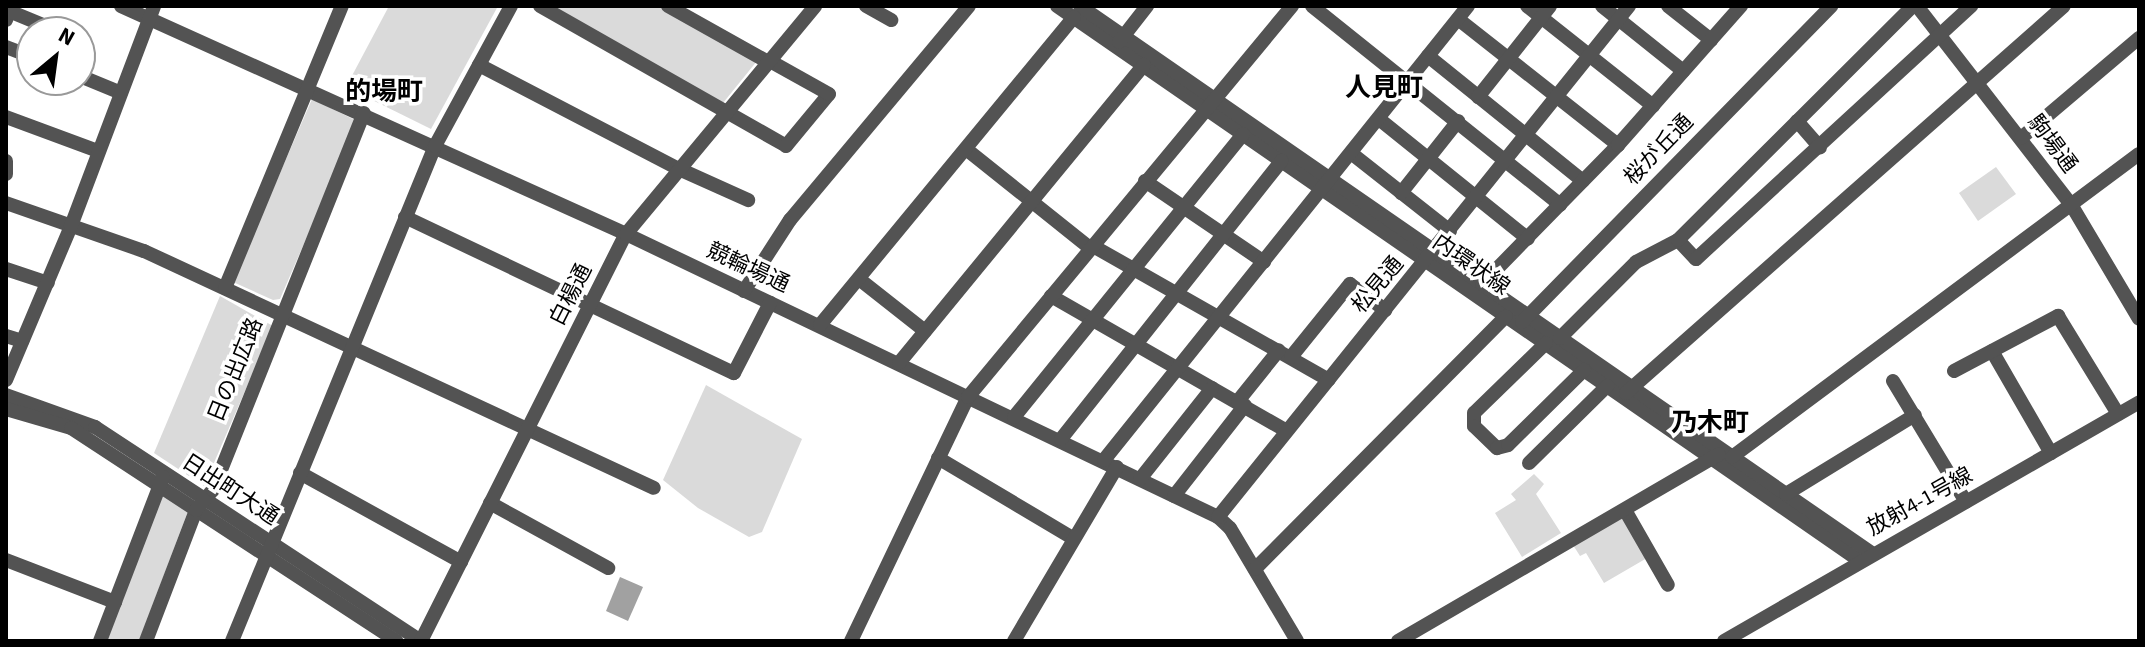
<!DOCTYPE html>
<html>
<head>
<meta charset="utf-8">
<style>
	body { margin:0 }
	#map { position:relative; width:2145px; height:647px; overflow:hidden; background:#fff; font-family:"Source Sans 3","Noto Sans JP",sans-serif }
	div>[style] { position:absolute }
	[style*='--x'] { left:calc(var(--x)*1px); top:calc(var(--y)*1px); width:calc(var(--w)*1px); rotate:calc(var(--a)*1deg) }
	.green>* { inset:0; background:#dadada }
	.water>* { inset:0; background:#a1a1a1 }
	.minor>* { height:14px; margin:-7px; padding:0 7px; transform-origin:7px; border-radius:7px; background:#535353 }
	span { translate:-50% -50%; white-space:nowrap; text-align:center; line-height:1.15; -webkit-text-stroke:7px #fff; paint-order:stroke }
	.street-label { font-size:22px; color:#000 }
	.quarter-label { font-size:26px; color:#000; font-weight:700 }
	.frame { position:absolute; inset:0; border:8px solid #000; pointer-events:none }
	.north { position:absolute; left:16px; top:16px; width:80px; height:80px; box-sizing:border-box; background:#fff; border:2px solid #999; border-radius:50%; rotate:29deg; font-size:22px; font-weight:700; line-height:32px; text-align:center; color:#000 }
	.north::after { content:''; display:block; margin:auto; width:28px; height:36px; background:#000; clip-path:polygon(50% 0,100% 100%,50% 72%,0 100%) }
</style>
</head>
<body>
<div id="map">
	<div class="green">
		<i style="clip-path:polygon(389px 6px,498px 6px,431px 129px,346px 87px)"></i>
		<i style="clip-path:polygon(551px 6px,659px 6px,757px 61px,723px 103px)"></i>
		<i style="clip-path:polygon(312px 99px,357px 121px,280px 299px,273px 300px,233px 282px)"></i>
		<i style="clip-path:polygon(1996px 167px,2016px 194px,1978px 221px,1959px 193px)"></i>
		<i style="clip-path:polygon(220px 296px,273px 326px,204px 486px,154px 453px)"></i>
		<i style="clip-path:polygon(706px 385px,802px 439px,762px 532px,749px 537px,698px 508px,663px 480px)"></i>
		<i style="clip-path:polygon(1534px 474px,1544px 484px,1536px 494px,1561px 533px,1522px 557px,1495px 513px,1516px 500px,1511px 494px)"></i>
		<i style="clip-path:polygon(163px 494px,188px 511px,139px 641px,107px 641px)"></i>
		<i style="clip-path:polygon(1623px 516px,1647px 558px,1604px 583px,1586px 553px,1580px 556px,1573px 545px)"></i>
	</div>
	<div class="water">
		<i style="clip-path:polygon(620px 577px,643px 587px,628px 621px,606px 611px)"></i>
	</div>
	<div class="minor">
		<i style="--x:121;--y:6;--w:554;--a:24.3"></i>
		<i style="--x:626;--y:234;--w:656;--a:25.55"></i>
		<i style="--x:1218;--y:517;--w:16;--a:43"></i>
		<i style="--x:1230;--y:528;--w:131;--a:59.3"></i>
		<i style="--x:540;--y:6;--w:283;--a:29.6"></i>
		<i style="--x:786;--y:146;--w:67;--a:-50.4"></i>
		<i style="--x:829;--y:94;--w:68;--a:-150.8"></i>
		<i style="--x:668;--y:6;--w:115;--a:29.2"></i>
		<i style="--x:866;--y:6;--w:29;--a:29"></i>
		<i style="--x:1057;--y:6;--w:976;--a:34.65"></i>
		<i style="--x:1080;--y:6;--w:964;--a:34.65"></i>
		<i style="--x:1312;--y:6;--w:318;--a:38.7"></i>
		<i style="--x:1527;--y:6;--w:161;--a:38.4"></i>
		<i style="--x:1602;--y:6;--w:104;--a:38.7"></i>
		<i style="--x:1668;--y:6;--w:55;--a:38.3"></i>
		<i style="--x:1917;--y:6;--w:253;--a:52.2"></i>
		<i style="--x:2072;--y:206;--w:131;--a:59.3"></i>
		<i style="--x:1458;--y:19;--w:204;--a:38.2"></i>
		<i style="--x:6;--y:20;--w:9;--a:-72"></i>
		<i style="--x:9;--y:11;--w:55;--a:22.4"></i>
		<i style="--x:1119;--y:42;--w:46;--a:-52.1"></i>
		<i style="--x:6;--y:47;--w:28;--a:21"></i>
		<i style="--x:1428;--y:56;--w:199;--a:38.9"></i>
		<i style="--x:479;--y:65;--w:225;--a:27.5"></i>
		<i style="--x:679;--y:169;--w:76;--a:24.2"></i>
		<i style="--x:80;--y:76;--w:44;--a:22.5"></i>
		<i style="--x:1478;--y:97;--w:116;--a:-51.6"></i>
		<i style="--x:6;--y:117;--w:98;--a:20.3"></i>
		<i style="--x:1379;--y:119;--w:191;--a:38.8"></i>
		<i style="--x:1797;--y:121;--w:35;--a:49"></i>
		<i style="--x:2021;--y:138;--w:155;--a:-40.3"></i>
		<i style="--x:966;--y:149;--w:159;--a:38.6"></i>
		<i style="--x:1351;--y:153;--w:126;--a:38.2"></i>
		<i style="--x:6;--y:161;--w:13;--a:90"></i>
		<i style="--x:1145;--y:181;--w:144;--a:34.2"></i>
		<i style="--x:1401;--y:193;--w:92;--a:-51.6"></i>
		<i style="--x:6;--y:203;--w:146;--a:19.2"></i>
		<i style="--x:144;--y:251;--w:562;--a:24.92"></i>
		<i style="--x:405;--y:217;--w:364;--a:25.4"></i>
		<i style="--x:734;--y:373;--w:79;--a:-62.8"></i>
		<i style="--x:1678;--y:240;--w:26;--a:47"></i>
		<i style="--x:1696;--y:259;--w:374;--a:-42.6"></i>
		<i style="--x:1093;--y:246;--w:271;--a:29.6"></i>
		<i style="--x:6;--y:269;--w:44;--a:18.4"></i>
		<i style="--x:859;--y:279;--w:84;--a:38.2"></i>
		<i style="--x:1482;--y:284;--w:194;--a:-45.6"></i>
		<i style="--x:1618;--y:145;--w:186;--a:-48.5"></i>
		<i style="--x:225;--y:288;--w:305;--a:-67.5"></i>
		<i style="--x:744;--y:291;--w:85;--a:-57.1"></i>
		<i style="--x:790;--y:220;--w:279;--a:-50.1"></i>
		<i style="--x:1051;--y:296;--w:270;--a:29.8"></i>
		<i style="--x:1522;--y:322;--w:442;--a:-45.6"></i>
		<i style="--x:820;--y:325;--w:399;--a:-50.5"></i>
		<i style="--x:6;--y:336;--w:17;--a:17"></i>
		<i style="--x:1560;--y:338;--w:107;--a:-45"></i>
		<i style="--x:1636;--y:262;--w:47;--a:-27.6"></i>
		<i style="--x:1678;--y:240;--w:332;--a:-44.9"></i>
		<i style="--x:1546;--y:343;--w:100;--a:135.8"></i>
		<i style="--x:1474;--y:413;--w:13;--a:90"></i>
		<i style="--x:1474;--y:426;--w:32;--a:44"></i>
		<i style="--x:1497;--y:448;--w:11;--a:-15"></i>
		<i style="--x:1508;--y:445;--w:107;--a:-44.6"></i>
		<i style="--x:1992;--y:351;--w:118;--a:60"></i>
		<i style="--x:1291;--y:357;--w:94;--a:-51.1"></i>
		<i style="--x:1350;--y:284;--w:44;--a:36.6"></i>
		<i style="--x:899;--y:363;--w:386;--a:-50.6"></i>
		<i style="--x:1954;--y:371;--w:118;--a:-27.9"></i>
		<i style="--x:2058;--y:316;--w:115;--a:58.5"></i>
		<i style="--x:6;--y:380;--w:167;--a:-67.1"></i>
		<i style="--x:71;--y:226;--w:235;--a:-69.3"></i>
		<i style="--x:1893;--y:381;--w:141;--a:58.9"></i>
		<i style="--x:1626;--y:393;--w:584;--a:-41.46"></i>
		<i style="--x:6;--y:395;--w:95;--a:19.8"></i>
		<i style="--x:95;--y:427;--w:390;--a:33.3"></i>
		<i style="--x:1238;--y:401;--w:65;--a:-51.2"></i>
		<i style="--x:6;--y:409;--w:68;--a:16.3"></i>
		<i style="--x:71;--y:428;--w:389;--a:33.2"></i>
		<i style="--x:1014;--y:417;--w:364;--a:-51"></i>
		<i style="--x:1061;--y:439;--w:355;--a:-51.6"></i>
		<i style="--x:1732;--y:457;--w:507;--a:-36.67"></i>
		<i style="--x:938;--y:458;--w:157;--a:30.7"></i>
		<i style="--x:1104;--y:460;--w:582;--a:-51.28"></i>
		<i style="--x:1529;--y:463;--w:110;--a:-44.6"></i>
		<i style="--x:300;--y:473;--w:184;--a:28.9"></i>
		<i style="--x:1140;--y:479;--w:116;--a:-51.6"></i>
		<i style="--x:1786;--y:494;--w:151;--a:-31.5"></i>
		<i style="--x:1174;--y:496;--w:115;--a:-52"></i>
		<i style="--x:490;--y:503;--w:135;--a:28.8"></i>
		<i style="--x:1625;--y:510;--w:86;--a:60.2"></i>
		<i style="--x:1218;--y:517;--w:656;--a:-51.19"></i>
		<i style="--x:6;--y:560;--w:117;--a:21.1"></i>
		<i style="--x:1255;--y:569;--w:356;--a:-45.2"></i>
		<i style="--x:100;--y:641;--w:176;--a:-69"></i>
		<i style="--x:146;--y:641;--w:140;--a:-69.1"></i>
		<i style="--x:196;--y:510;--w:26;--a:-50"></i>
		<i style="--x:213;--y:490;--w:406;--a:-68.2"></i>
		<i style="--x:232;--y:641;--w:535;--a:-67.7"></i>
		<i style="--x:435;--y:146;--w:159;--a:-61.5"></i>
		<i style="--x:421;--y:641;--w:456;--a:-63.3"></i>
		<i style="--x:626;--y:234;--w:296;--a:-50.3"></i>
		<i style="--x:851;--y:641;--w:271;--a:-64.4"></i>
		<i style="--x:968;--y:397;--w:508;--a:-50.35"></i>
		<i style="--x:1014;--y:641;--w:202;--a:-59.4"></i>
		<i style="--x:1398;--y:641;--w:371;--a:-30.2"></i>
		<i style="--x:1724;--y:641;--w:479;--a:-29.9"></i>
	</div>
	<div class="street-label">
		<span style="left:2052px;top:144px;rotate:53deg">駒場通</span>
		<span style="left:1659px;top:150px;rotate:-46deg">桜が丘通</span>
		<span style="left:1471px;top:265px;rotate:35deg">内環状線</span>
		<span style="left:748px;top:268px;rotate:25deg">競輪場通</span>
		<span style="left:1378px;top:285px;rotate:-50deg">松見通</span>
		<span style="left:571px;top:295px;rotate:-63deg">白楊通</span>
		<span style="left:236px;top:370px;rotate:-68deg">日の出広路</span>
		<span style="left:230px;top:490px;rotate:33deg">日出町大通</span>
		<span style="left:1920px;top:502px;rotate:-29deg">放射4-1号線</span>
	</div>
	<div class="quarter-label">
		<span style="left:1384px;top:88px">人見町</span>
		<span style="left:384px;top:92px">的場町</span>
		<span style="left:1710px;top:423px">乃木町</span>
	</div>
	<div class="frame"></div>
	<div class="north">N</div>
</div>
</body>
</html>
